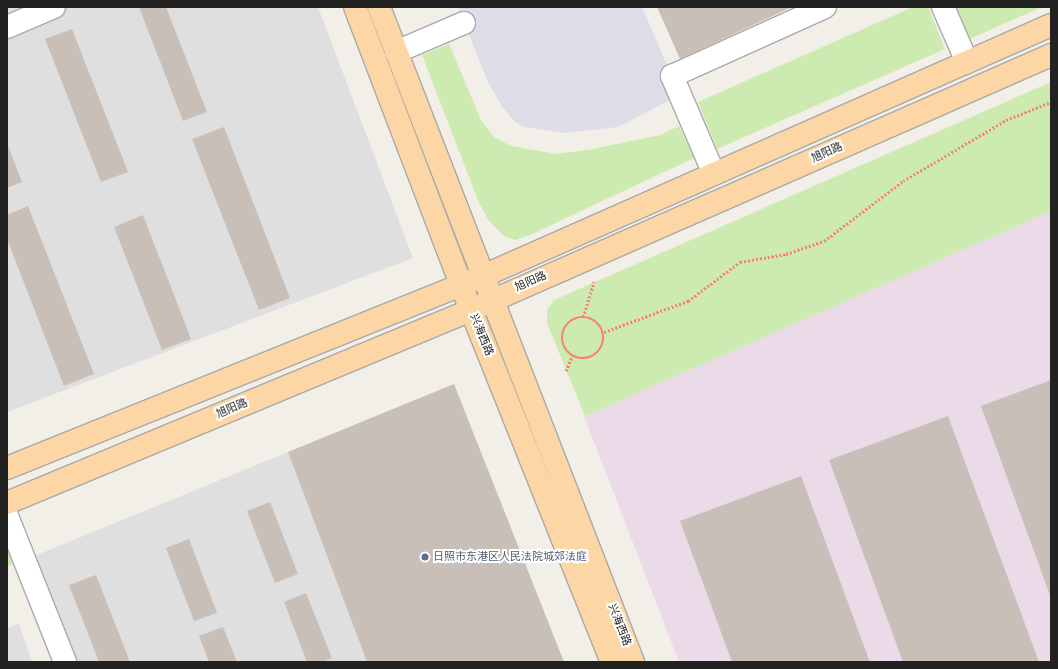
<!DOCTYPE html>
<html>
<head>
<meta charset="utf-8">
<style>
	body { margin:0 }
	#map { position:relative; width:1058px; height:669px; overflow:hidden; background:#f2efe9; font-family:"Varela Round","Noto Sans SC",sans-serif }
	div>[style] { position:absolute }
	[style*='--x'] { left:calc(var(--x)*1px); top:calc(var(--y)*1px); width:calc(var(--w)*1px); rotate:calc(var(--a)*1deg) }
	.residential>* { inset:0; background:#e0dfdf }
	.industrial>* { inset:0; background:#ebdbe8 }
	.grass>* { inset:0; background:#cdebb0 }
	.plaza>* { inset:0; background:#dddde8 }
	.building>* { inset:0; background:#c7bfb8 }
	.path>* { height:2.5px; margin-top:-1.25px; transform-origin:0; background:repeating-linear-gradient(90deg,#fa8072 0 2px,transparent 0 4px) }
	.path>.ring { margin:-1.25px; padding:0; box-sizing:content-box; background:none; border:2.5px solid #fa8072; border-radius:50% }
	.roads { filter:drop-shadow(1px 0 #a9a9a9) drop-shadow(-1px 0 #a9a9a9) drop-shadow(0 1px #a9a9a9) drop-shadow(0 -1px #a9a9a9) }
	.minor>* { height:22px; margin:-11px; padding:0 11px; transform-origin:11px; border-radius:11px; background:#fff }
	.major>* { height:22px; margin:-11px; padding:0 11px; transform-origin:11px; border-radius:11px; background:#fcd6a4 }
	.dots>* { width:11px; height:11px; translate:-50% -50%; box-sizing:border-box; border:2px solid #fff; border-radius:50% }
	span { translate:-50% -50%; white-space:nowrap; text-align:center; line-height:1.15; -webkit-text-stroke:4px #fff; paint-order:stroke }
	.street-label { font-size:11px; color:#222 }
	.service-label { font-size:11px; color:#4e5e75 }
	.left { translate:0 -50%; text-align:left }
	.frame { position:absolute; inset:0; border:8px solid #222; pointer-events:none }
</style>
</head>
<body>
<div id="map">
	<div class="residential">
		<i style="clip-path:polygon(7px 7px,318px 7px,413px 258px,7px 412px)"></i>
		<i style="clip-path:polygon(288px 452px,367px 662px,70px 662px,32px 557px)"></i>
		<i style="clip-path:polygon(19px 624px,32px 662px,7px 662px,7px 628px)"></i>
	</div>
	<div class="industrial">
		<i style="clip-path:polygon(1051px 211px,1051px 662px,679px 662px,584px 416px)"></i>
	</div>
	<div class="grass">
		<i style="clip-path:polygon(913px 7px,928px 7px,945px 49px,717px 149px,698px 102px)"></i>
		<i style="clip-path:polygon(950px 7px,1042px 7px,965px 41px)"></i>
		<i style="clip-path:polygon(449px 44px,481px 120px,494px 137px,511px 146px,556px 154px,593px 149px,660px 135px,679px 126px,694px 158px,530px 235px,515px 240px,504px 236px,489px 221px,479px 203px,422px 55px)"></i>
		<i style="clip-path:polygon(1051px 82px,1051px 211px,585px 416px,547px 323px,547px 310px,554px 300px)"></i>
		<i style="clip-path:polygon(7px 532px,18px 560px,7px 567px)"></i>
	</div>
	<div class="plaza">
		<i style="clip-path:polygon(458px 7px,642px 7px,680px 95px,618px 127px,565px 133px,524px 127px,515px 122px,502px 107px,487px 80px)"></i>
	</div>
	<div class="building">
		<i style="clip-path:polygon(139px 7px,166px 7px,207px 112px,183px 121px)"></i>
		<i style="clip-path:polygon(657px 7px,792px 7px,680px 59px)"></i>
		<i style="clip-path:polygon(72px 29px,128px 172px,101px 182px,45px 39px)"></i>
		<i style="clip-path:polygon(224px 127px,290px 298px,259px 310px,192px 139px)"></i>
		<i style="clip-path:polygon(7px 143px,22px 182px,7px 188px)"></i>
		<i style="clip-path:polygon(28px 206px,94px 374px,64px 386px,7px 239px,7px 215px)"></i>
		<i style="clip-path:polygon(143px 215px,191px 339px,162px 350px,114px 227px)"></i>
		<i style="clip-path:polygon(1051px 380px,1051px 598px,981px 406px)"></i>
		<i style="clip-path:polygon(454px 384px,564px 662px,367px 662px,288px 452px)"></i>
		<i style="clip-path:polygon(948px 416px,1039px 662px,903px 662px,829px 460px)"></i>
		<i style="clip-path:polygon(801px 476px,870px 662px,732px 662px,680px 521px)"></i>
		<i style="clip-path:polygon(270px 502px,298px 574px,275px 583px,247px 511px)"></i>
		<i style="clip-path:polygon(189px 539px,217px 613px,194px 621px,166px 548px)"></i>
		<i style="clip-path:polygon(96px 575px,130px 662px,99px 662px,69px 585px)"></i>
		<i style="clip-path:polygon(306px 593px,332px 658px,322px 662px,307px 662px,284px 602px)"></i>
		<i style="clip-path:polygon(223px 627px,237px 662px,209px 662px,199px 636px)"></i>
	</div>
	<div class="path">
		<i class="ring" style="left:562px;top:317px;width:39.5px;height:39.5px"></i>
		<i style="--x:583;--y:317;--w:37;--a:-73"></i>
		<i style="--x:604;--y:332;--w:90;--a:-20.3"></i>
		<i style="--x:688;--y:301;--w:65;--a:-36.9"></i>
		<i style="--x:740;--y:262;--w:47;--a:-9.9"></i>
		<i style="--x:786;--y:254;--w:40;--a:-18.9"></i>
		<i style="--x:824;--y:241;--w:99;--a:-37.2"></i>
		<i style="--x:903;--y:181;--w:120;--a:-30.6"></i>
		<i style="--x:1006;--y:120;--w:48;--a:-21.8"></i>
		<i style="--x:566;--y:371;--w:16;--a:-68"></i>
	</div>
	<div class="roads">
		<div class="minor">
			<i style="--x:943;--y:7;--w:60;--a:66.4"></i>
			<i style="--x:7;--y:27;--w:51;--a:-23.1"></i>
			<i style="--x:396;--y:52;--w:74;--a:-23.1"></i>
			<i style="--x:714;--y:174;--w:107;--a:-113.2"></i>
			<i style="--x:672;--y:76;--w:168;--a:-24.3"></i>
			<i style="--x:7;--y:516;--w:157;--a:68.3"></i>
		</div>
		<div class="major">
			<i style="--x:355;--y:7;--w:298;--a:69.1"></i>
			<i style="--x:461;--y:285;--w:406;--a:68.2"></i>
			<i style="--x:379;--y:7;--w:703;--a:68.8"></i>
			<i style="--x:7;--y:468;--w:511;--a:-21.95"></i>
			<i style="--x:481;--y:277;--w:623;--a:-23.85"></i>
			<i style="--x:7;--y:503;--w:503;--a:-22.58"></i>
			<i style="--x:471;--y:310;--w:634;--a:-23.73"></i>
		</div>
	</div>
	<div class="dots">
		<i style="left:425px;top:557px;background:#5c6f8a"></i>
	</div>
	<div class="street-label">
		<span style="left:827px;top:153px;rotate:-24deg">旭阳路</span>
		<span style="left:531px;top:282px;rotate:-23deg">旭阳路</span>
		<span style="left:481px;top:335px;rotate:68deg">兴海西路</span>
		<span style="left:232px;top:409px;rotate:-23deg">旭阳路</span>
		<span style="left:619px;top:625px;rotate:69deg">兴海西路</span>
	</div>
	<div class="service-label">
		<span class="left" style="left:433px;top:557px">日照市东港区人民法院城郊法庭</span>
	</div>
	<div class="frame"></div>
</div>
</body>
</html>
